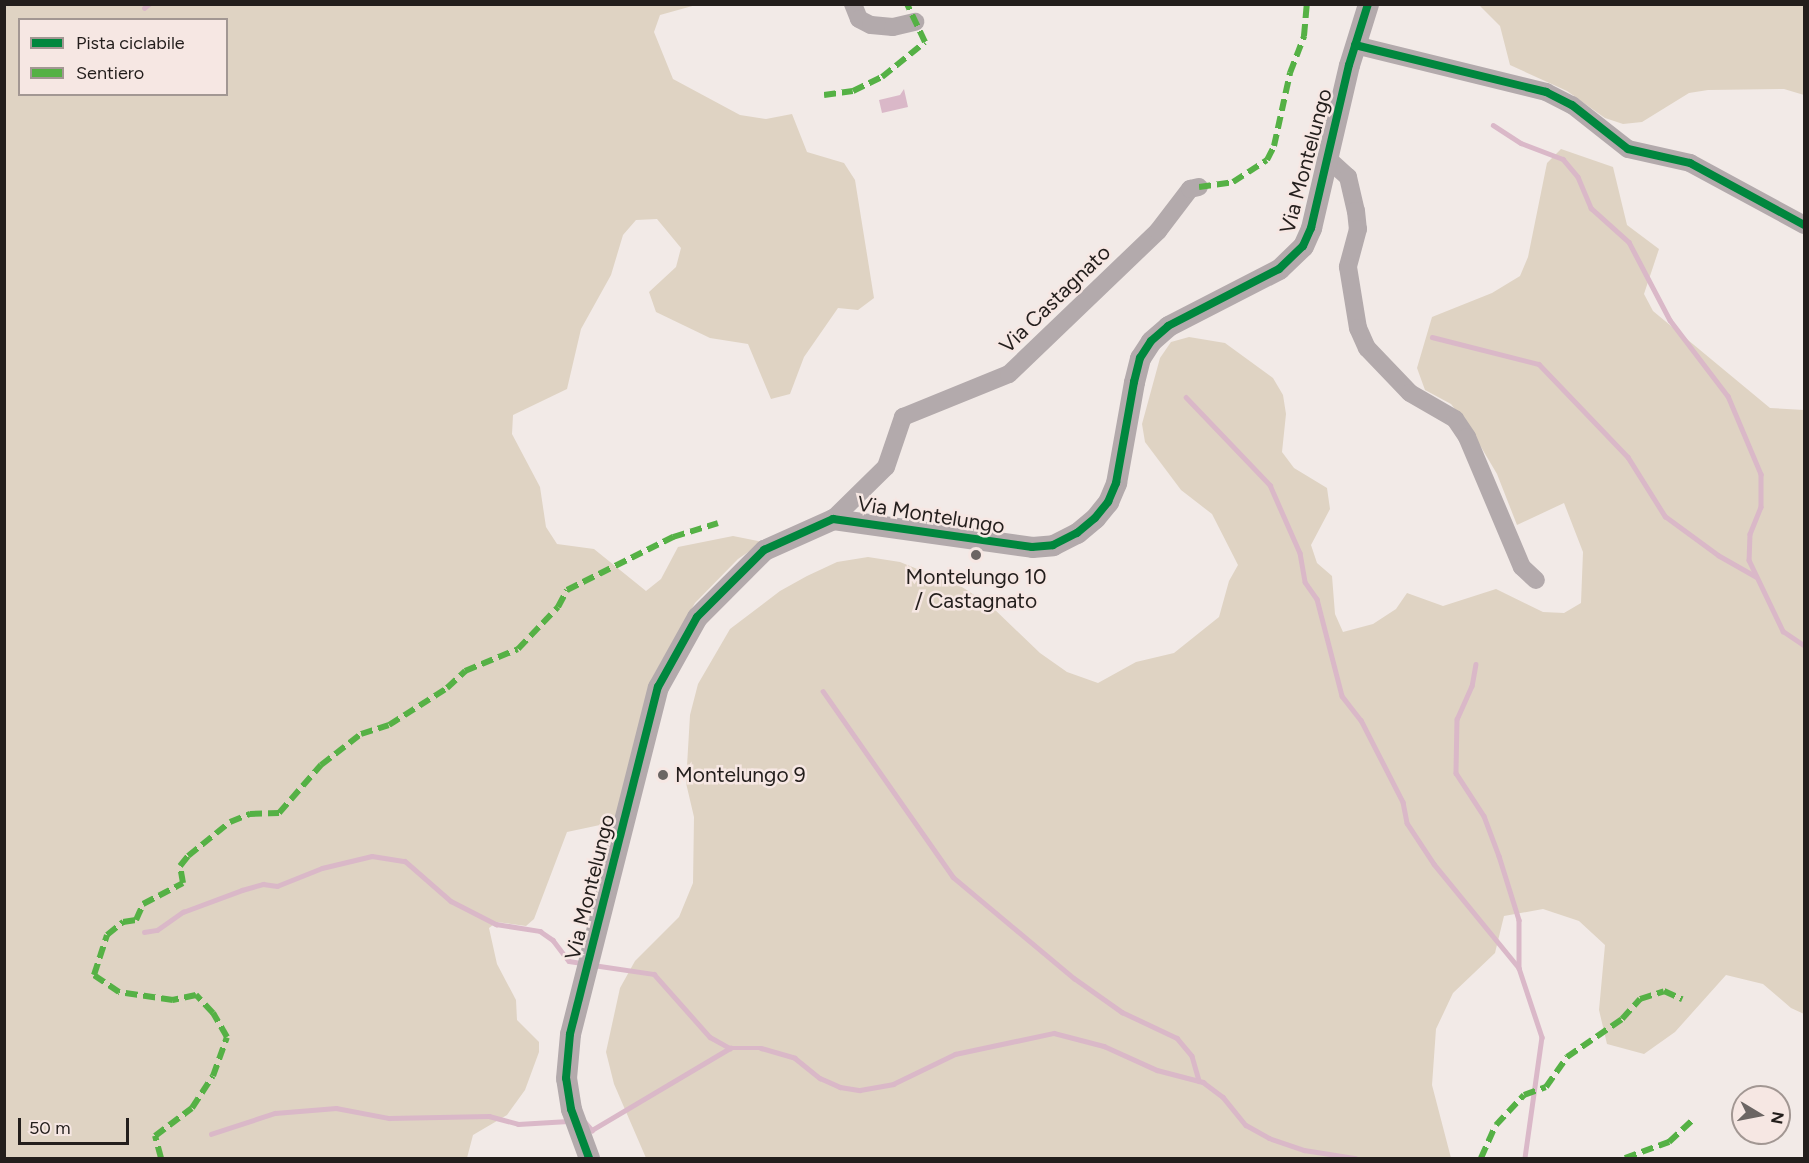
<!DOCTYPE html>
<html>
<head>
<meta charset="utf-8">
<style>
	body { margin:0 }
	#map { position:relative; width:1809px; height:1163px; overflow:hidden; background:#f2eae7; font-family:Figtree,sans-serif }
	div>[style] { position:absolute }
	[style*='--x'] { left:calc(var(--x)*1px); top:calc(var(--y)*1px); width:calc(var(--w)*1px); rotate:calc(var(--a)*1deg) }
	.green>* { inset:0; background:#dfd3c3 }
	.water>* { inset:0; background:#dab8c8 }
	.stream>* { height:4.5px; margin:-2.25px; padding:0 2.25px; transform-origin:2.25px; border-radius:2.25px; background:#dab8c8 }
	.minor>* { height:18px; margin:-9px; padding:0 9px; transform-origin:9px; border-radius:9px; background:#b3aaac }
	.tertiary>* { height:21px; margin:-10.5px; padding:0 10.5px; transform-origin:10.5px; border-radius:10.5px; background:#b3aaac }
	.quiet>* { height:6px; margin-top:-3px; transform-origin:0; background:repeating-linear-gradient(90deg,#55b145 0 12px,transparent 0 18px) }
	.cycleway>* { height:8px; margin:-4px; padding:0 4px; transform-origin:4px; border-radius:4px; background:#00873e }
	.dots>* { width:16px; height:16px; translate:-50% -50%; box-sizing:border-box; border:3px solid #f6e7e3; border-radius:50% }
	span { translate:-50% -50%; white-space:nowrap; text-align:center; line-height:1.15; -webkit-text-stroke:5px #f6e7e3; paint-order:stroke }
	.street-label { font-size:21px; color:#231e1c }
	.poi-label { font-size:21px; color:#231e1c }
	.left { translate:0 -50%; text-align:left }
	.frame { position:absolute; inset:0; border:6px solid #231e1c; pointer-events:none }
	.legend { position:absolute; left:18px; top:18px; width:210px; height:78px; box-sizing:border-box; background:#f6e7e3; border:2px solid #a29793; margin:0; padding:8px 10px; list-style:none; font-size:18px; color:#231e1c }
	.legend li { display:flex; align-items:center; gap:12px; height:30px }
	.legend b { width:30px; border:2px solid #a29793 }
	.north { position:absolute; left:1731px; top:1085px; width:60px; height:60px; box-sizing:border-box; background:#f6e7e3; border:2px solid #a29793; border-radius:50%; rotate:100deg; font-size:16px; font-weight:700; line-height:24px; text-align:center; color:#231e1c }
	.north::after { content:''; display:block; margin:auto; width:21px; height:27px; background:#6b6563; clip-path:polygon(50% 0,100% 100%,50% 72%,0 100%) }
	.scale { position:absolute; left:18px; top:1118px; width:111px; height:27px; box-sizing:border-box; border:3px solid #231e1c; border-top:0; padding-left:8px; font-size:18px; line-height:21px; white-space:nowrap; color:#231e1c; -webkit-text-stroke:4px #f6e7e3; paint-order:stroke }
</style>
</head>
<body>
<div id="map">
	<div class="green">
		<i style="clip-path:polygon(1561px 4px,1804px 5px,1804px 95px,1784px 89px,1708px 90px,1689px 93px,1642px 122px,1623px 124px,1605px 118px,1567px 91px,1510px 65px,1500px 26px,1479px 5px)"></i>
		<i style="clip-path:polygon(evenodd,5px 5px,696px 5px,660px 15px,654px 32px,673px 79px,740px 115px,766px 119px,792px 114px,807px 152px,844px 163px,855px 180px,874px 298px,858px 310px,838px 308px,804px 357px,790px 394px,771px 399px,748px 344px,710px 338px,656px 312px,649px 292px,676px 267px,681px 248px,657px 219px,636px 220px,623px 235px,611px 275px,581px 329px,567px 389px,513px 415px,512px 434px,540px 487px,546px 527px,557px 544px,594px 549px,646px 591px,661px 579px,678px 547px,733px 536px,763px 542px,738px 559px,695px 603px,655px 673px,614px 822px,567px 832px,534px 919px,526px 926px,497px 922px,489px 928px,497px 964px,516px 1000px,517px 1020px,539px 1042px,539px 1052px,525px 1090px,507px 1115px,473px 1135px,467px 1158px,5px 1158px,5px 5px,20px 20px,226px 20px,226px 94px,20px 94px,20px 20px)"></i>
		<i style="clip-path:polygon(1561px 149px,1613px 167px,1627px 225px,1659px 249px,1644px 294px,1653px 311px,1770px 408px,1804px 410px,1804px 1014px,1791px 1008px,1763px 984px,1726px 975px,1675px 1032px,1644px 1054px,1607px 1044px,1599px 1010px,1605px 945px,1579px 921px,1543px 909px,1504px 916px,1495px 953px,1453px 993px,1436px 1029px,1432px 1085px,1451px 1158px,646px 1158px,614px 1084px,606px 1052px,620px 988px,635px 961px,679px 917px,693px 883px,694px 817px,686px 783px,690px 715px,698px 684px,730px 629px,780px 591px,807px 576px,837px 562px,868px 557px,900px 562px,962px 587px,991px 606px,1040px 653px,1067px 672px,1098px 683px,1136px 662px,1174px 653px,1219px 617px,1229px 581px,1238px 565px,1212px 514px,1181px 490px,1145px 442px,1142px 424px,1160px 358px,1171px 342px,1189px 337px,1225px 343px,1273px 378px,1283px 395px,1286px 414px,1282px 452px,1294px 468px,1327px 488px,1330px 509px,1311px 545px,1317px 563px,1332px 576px,1335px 614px,1343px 632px,1373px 624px,1396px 609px,1407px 593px,1443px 606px,1496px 589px,1543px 612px,1564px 613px,1581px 603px,1583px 552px,1564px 503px,1517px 525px,1497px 474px,1471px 430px,1451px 404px,1425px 390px,1417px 368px,1432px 317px,1492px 293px,1520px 276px,1528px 257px,1547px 163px)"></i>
	</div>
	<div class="water">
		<i style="clip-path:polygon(904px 89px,908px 107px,882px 113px,879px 100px,900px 95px)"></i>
	</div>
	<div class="stream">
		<i style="--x:144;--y:8;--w:6;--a:-39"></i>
		<i style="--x:1493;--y:125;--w:33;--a:33"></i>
		<i style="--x:1521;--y:143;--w:45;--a:20.9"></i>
		<i style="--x:1563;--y:159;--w:23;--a:50"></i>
		<i style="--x:1578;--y:177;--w:34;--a:67"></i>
		<i style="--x:1591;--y:208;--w:51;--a:41.8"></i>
		<i style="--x:1629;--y:242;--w:88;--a:62.3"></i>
		<i style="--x:1670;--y:320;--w:96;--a:52.7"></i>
		<i style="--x:1728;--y:396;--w:85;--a:67.1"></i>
		<i style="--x:1761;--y:474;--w:33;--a:90"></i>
		<i style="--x:1761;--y:507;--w:29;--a:112"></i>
		<i style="--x:1750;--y:534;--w:26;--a:92"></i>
		<i style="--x:1749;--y:560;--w:79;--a:64.4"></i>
		<i style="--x:1783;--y:631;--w:25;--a:34"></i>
		<i style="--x:1432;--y:337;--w:110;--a:14.2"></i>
		<i style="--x:1539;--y:364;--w:129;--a:46.3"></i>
		<i style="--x:1628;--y:457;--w:70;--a:57.9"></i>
		<i style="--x:1665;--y:516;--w:66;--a:36.3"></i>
		<i style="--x:1718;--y:555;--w:43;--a:29.6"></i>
		<i style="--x:1186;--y:397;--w:122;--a:46.3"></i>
		<i style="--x:1270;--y:485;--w:74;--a:66.2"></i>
		<i style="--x:1300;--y:553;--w:29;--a:80"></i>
		<i style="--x:1305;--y:582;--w:21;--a:55"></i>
		<i style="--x:1317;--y:599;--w:100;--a:75.5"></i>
		<i style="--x:1342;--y:696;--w:31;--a:52"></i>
		<i style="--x:1361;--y:720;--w:92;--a:62.9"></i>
		<i style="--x:1403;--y:802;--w:21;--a:79"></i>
		<i style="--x:1407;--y:823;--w:49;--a:56.6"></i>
		<i style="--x:1434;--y:864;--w:134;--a:50.7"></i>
		<i style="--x:1476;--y:664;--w:22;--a:100"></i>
		<i style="--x:1472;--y:686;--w:36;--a:114"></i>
		<i style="--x:1457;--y:719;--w:54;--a:91.1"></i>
		<i style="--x:1456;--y:773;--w:51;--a:56.9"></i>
		<i style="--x:1484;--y:816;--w:43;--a:69.4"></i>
		<i style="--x:1499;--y:856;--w:67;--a:72.6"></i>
		<i style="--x:1519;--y:920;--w:48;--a:90"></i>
		<i style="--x:1519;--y:968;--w:73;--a:71.6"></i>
		<i style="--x:1542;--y:1037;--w:122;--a:98"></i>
		<i style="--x:823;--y:691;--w:227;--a:55"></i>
		<i style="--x:953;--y:877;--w:158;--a:39.9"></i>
		<i style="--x:1074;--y:978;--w:59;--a:35.3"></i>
		<i style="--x:1122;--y:1012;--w:61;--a:25.3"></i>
		<i style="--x:1177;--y:1038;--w:23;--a:50"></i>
		<i style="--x:1192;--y:1056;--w:26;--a:74"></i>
		<i style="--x:144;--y:932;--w:13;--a:-9"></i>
		<i style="--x:157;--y:930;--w:32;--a:-35"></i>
		<i style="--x:183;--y:912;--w:63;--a:-20.4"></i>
		<i style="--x:242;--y:890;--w:22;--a:-16"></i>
		<i style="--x:263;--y:884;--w:14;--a:8"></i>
		<i style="--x:277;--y:886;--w:48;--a:-21.8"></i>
		<i style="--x:322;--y:868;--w:51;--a:-13.5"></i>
		<i style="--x:372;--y:856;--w:33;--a:9"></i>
		<i style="--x:405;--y:861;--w:61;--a:41"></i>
		<i style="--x:451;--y:901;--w:51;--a:27.1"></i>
		<i style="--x:496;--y:924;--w:45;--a:9"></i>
		<i style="--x:540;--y:931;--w:16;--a:35"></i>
		<i style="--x:553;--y:940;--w:26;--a:53"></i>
		<i style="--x:569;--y:961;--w:13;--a:9"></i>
		<i style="--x:593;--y:965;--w:62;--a:8.4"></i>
		<i style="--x:654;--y:974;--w:84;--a:48.4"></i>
		<i style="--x:710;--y:1037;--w:23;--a:29"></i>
		<i style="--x:730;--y:1048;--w:31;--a:0"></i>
		<i style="--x:761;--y:1048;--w:35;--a:16"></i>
		<i style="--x:795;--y:1058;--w:32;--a:39"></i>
		<i style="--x:820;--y:1078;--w:22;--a:24"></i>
		<i style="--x:840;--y:1087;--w:20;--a:9"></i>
		<i style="--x:860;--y:1090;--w:34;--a:-10"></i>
		<i style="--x:893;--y:1084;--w:69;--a:-25.8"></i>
		<i style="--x:955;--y:1054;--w:101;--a:-12"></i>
		<i style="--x:1054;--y:1033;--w:52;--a:14.6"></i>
		<i style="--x:1104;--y:1046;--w:58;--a:24.4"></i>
		<i style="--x:1157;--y:1070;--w:48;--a:14.6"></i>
		<i style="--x:1203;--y:1082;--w:25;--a:37"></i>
		<i style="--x:1223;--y:1097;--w:36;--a:51"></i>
		<i style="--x:1246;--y:1125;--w:26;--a:29"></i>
		<i style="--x:1269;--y:1138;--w:37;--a:19"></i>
		<i style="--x:1304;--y:1150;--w:52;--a:8.9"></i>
		<i style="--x:585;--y:1122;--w:11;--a:49"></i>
		<i style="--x:592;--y:1130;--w:161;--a:-30.7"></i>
		<i style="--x:211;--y:1134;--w:67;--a:-18.2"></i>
		<i style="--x:275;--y:1113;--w:61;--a:-4.7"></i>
		<i style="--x:336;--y:1108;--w:54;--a:10.7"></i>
		<i style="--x:389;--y:1118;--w:100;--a:-1.1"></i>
		<i style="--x:489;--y:1116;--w:30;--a:15"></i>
		<i style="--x:518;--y:1124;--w:50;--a:-3.4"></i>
	</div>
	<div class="minor">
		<i style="--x:853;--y:4;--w:16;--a:68"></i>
		<i style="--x:859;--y:19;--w:13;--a:27"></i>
		<i style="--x:871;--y:25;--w:22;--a:5"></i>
		<i style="--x:893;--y:27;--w:23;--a:-13"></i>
		<i style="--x:1355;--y:45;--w:197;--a:13.8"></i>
		<i style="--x:1546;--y:92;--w:29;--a:27"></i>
		<i style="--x:1572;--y:105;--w:71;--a:38.2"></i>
		<i style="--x:1628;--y:149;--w:64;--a:12.7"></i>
		<i style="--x:1690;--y:163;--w:130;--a:28.5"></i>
		<i style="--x:1328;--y:159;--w:27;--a:42"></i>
		<i style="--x:1348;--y:177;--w:35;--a:77"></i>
		<i style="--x:1356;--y:211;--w:18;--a:84"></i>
		<i style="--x:1358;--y:229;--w:39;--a:105"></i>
		<i style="--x:1348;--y:267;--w:62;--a:80.7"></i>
		<i style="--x:1358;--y:328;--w:22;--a:66"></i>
		<i style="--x:1367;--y:348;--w:62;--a:46.3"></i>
		<i style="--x:1410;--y:393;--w:52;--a:30"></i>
		<i style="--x:1455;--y:419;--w:22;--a:56"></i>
		<i style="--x:1467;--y:437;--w:141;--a:67.1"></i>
		<i style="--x:1522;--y:567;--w:19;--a:43"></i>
		<i style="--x:833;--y:519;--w:74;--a:-44.5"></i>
		<i style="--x:886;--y:467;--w:53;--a:-71.2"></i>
		<i style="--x:903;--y:417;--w:114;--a:-22.1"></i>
		<i style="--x:1009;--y:374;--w:207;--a:-43.8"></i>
		<i style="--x:1158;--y:231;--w:53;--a:-52.7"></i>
		<i style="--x:1190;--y:189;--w:9;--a:-13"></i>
	</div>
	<div class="tertiary">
		<i style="--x:589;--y:1158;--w:52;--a:-110.2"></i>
		<i style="--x:571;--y:1109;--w:31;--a:-99"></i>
		<i style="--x:566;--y:1078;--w:44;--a:-84.8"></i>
		<i style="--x:570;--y:1034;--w:358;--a:-75.8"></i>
		<i style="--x:658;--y:687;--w:80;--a:-60.9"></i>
		<i style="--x:697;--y:617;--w:95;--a:-45"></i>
		<i style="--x:764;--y:550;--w:76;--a:-24.2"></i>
		<i style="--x:833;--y:519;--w:201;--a:8"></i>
		<i style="--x:1032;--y:547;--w:21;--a:-5"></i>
		<i style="--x:1053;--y:545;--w:27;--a:-27"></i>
		<i style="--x:1077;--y:533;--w:23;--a:-40"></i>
		<i style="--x:1095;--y:518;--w:21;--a:-51"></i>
		<i style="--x:1108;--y:502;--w:21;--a:-67"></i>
		<i style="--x:1116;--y:483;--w:103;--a:-79.9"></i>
		<i style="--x:1134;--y:382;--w:25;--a:-76"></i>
		<i style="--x:1140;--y:358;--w:20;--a:-57"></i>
		<i style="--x:1151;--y:341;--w:23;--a:-41"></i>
		<i style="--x:1168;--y:326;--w:125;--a:-27.2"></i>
		<i style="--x:1279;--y:269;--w:33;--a:-44"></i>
		<i style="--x:1303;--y:246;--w:20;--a:-66"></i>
		<i style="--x:1311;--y:228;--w:167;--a:-76.9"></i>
		<i style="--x:1349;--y:65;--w:64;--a:-72.7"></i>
	</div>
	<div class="quiet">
		<i style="--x:824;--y:95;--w:29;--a:-8"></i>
		<i style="--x:853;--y:91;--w:32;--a:-26"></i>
		<i style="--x:882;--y:77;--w:55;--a:-39.1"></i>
		<i style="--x:925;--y:42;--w:42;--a:-115.3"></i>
		<i style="--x:1199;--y:187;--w:34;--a:-8"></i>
		<i style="--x:1233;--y:182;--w:40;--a:-32.9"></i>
		<i style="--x:1267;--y:160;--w:16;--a:-63"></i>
		<i style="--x:1274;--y:146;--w:75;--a:-77.6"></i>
		<i style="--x:1290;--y:73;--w:40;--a:-69"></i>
		<i style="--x:1304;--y:36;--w:32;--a:-85"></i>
		<i style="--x:161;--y:1158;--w:23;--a:-105"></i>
		<i style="--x:155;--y:1136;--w:46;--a:-37.1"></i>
		<i style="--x:192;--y:1108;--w:38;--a:-57"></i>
		<i style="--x:213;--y:1076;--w:41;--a:-70.3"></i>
		<i style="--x:227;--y:1037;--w:28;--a:-120"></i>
		<i style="--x:213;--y:1013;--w:25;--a:-133"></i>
		<i style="--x:196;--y:995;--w:24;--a:168"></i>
		<i style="--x:173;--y:1000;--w:55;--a:-171.6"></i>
		<i style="--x:119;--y:992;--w:30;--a:-146"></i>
		<i style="--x:94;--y:975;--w:42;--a:-72"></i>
		<i style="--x:107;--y:935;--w:21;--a:-39"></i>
		<i style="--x:123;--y:922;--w:13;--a:-9"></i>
		<i style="--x:136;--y:920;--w:17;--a:-66"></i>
		<i style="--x:143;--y:904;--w:45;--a:-27.7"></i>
		<i style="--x:183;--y:883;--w:17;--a:-100"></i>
		<i style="--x:180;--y:866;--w:13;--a:-51"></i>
		<i style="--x:188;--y:856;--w:54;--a:-39"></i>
		<i style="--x:230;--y:822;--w:22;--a:-22"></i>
		<i style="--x:250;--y:814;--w:29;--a:-2"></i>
		<i style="--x:279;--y:813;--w:64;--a:-48.8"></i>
		<i style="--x:321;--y:765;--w:51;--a:-37.8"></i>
		<i style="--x:361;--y:734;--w:29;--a:-18"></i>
		<i style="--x:389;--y:725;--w:69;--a:-32.5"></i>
		<i style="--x:447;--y:688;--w:25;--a:-43"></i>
		<i style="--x:465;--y:671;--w:57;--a:-22.5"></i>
		<i style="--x:518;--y:649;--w:58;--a:-46.4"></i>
		<i style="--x:558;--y:607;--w:19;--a:-62"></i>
		<i style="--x:567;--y:590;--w:119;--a:-26.6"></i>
		<i style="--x:673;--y:537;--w:47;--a:-17.3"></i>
		<i style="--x:1481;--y:1158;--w:36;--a:-66"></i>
		<i style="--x:1496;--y:1125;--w:41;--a:-47"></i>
		<i style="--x:1524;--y:1095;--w:23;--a:-20"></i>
		<i style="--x:1546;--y:1087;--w:37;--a:-55"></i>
		<i style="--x:1567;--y:1057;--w:67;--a:-34.6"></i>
		<i style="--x:1622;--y:1019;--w:27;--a:-48"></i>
		<i style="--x:1640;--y:999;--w:25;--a:-18"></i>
		<i style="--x:1664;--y:991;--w:20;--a:24"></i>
		<i style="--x:1625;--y:1158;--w:47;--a:-20"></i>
		<i style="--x:1669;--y:1142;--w:33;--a:-43"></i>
	</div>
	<div class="cycleway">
		<i style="--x:1355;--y:45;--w:197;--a:13.8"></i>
		<i style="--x:1546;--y:92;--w:29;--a:27"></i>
		<i style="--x:1572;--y:105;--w:71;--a:38.2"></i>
		<i style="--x:1628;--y:149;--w:64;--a:12.7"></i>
		<i style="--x:1690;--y:163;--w:130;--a:28.5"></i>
		<i style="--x:589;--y:1158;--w:52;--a:-110.2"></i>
		<i style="--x:571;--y:1109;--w:31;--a:-99"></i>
		<i style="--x:566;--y:1078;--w:44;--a:-84.8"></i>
		<i style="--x:570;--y:1034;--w:358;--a:-75.8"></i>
		<i style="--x:658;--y:687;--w:80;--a:-60.9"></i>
		<i style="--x:697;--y:617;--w:95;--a:-45"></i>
		<i style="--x:764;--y:550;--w:76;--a:-24.2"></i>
		<i style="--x:833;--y:519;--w:201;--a:8"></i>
		<i style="--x:1032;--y:547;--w:21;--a:-5"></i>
		<i style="--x:1053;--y:545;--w:27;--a:-27"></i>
		<i style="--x:1077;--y:533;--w:23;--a:-40"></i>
		<i style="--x:1095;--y:518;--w:21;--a:-51"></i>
		<i style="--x:1108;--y:502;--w:21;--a:-67"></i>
		<i style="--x:1116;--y:483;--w:103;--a:-79.9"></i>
		<i style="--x:1134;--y:382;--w:25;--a:-76"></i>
		<i style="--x:1140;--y:358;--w:20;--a:-57"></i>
		<i style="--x:1151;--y:341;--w:23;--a:-41"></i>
		<i style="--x:1168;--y:326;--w:125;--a:-27.2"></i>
		<i style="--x:1279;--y:269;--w:33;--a:-44"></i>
		<i style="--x:1303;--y:246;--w:20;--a:-66"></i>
		<i style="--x:1311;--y:228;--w:167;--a:-76.9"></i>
		<i style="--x:1349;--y:65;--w:64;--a:-72.7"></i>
	</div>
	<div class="dots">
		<i style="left:976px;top:555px;background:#6b6563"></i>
		<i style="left:663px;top:775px;background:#6b6563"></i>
	</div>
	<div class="street-label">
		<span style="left:1306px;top:161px;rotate:-75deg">Via Montelungo</span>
		<span style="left:1055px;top:299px;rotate:-44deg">Via Castagnato</span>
		<span style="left:931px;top:515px;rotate:9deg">Via Montelungo</span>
		<span style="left:590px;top:887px;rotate:-76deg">Via Montelungo</span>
	</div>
	<div class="poi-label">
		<span style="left:976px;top:589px">Montelungo 10<br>/ Castagnato</span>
		<span class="left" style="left:675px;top:775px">Montelungo 9</span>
	</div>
	<div class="frame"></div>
	<ul class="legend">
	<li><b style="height:8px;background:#00873e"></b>Pista ciclabile</li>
	<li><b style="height:8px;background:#55b145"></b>Sentiero</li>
	</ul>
	<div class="north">N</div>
	<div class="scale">50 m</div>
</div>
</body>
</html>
